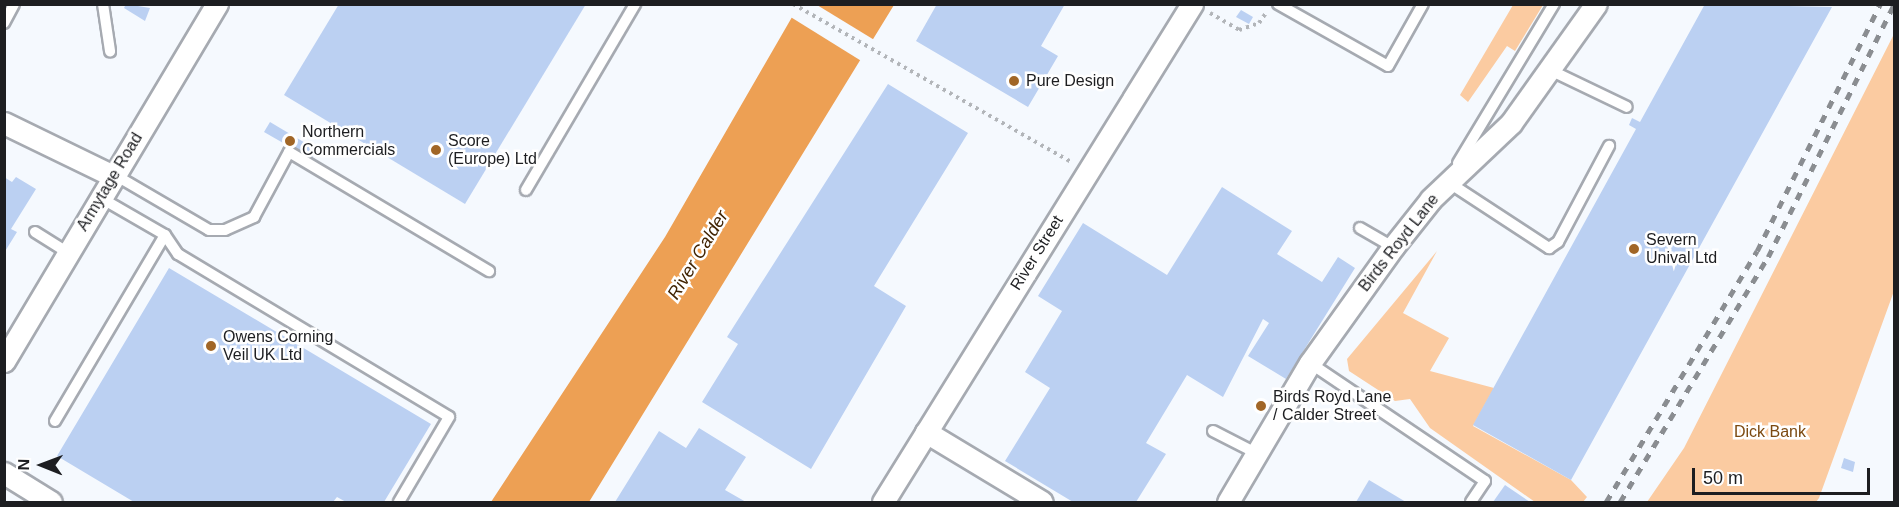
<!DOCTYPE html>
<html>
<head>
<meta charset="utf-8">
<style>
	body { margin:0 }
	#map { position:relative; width:1899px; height:507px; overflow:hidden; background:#f5f9fe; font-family:Arial,sans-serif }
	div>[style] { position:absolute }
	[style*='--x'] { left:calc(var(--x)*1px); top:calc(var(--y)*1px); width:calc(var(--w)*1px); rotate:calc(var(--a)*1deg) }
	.green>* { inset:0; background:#fbcba1 }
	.water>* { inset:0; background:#eda054 }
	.pier>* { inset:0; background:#f5f9fe }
	.building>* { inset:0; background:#bbd0f2 }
	.path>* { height:4px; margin-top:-2px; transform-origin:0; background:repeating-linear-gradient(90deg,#b2b5b9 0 3px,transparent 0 7.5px) }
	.roads { filter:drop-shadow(2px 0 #a6aab1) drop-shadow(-2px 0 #a6aab1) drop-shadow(0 2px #a6aab1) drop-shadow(0 -2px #a6aab1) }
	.service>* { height:10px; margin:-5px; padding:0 5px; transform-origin:5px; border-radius:5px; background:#fff }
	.minor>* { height:21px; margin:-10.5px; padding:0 10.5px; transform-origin:10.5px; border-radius:10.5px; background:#fff }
	.rail>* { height:4.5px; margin-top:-2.25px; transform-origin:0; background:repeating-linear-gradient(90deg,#8a8d91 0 8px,transparent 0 16px) }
	.dots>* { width:16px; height:16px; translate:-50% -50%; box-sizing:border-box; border:3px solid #fff; border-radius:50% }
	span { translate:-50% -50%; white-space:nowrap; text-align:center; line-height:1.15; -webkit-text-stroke:5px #fff; paint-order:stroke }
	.poi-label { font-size:16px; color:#1d1e21 }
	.left { translate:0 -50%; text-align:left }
	.street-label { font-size:16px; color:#1d1e21 }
	.park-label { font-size:16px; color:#7c4a11 }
	.water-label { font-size:18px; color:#412302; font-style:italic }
	.frame { position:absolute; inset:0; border:6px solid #1d1e21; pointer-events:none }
	.north { position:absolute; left:12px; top:435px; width:60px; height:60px; -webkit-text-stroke:4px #fff; paint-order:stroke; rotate:271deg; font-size:16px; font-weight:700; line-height:24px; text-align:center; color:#1d1e21 }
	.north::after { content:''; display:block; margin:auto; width:21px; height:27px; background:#1d1e21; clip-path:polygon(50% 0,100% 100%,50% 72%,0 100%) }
	.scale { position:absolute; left:1692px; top:468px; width:178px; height:27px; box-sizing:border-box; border:3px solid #1d1e21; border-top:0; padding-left:8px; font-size:18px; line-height:21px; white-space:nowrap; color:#1d1e21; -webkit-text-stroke:4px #fff; paint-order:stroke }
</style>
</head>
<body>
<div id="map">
	<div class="green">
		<i style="clip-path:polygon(1513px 5px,1543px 5px,1515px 51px,1507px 46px,1468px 102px,1460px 95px)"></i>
		<i style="clip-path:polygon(1894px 34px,1894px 291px,1819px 498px,1816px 502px,1647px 502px,1684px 448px)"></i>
		<i style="clip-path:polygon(1437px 251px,1403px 313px,1449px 338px,1430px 371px,1494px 388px,1473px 426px,1571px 480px,1587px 497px,1583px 502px,1535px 502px,1430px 428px,1410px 399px,1395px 401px,1349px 371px,1347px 359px)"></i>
	</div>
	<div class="water">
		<i style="clip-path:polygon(799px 5px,894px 5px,589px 502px,491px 502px,665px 237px)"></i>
	</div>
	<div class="pier">
		<i style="clip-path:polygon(795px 4px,817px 5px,876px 41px,863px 62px,789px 16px)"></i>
	</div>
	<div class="building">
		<i style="clip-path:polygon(126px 4px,150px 8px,145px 21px,124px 8px)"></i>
		<i style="clip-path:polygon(339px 4px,586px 4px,465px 204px,284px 95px)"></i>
		<i style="clip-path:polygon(937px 4px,1065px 4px,1041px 46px,1058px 56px,1028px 107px,916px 41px)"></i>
		<i style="clip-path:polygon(1705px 4px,1832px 7px,1571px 480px,1473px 425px,1636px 129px,1629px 125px,1632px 118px,1640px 122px)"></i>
		<i style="clip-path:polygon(1241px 10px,1253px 17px,1249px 24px,1236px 17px)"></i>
		<i style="clip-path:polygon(888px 84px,968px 133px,874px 286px,906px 306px,811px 469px,702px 402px,738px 344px,727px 337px)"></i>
		<i style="clip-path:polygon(270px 122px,317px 150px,311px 159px,264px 132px)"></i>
		<i style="clip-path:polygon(4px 177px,12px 182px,16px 177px,36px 189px,11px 229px,17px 232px,4px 253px)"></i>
		<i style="clip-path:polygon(1222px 187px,1292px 231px,1277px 254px,1322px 282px,1338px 257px,1355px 268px,1286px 379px,1248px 356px,1269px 323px,1263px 319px,1223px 397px,1187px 375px,1146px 443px,1166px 454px,1136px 502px,1073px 502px,1005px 461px,1050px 388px,1025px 372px,1062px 311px,1038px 296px,1083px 223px,1167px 275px)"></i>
		<i style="clip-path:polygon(169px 268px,431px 424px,384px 502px,346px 502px,337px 497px,333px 502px,134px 502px,57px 456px)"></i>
		<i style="clip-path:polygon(699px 428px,746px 457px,725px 490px,746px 502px,615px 502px,659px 431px,686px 448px)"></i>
		<i style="clip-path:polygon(1844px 458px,1855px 462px,1853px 472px,1841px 468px)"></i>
		<i style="clip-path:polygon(1369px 480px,1406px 502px,1356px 502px)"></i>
		<i style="clip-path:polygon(1505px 485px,1530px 502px,1493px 502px)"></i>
	</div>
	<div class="path">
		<i style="--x:793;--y:4;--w:320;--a:29.6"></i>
		<i style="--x:1210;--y:13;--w:34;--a:30"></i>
		<i style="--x:1239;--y:30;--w:21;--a:-19"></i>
		<i style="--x:1259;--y:23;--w:12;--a:-55"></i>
	</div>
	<div class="roads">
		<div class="service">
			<i style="--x:103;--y:4;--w:48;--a:81.5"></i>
			<i style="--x:1278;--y:4;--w:126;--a:29.4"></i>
			<i style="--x:1388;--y:66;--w:71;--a:-60.6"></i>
			<i style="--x:4;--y:23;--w:21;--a:-62"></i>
			<i style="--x:1550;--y:70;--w:85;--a:25.7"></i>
			<i style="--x:1458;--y:163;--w:186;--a:-58.9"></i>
			<i style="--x:115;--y:175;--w:109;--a:30.3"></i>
			<i style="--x:209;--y:230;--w:16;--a:0"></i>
			<i style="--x:225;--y:230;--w:32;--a:-24"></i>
			<i style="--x:254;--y:217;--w:74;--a:-61.7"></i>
			<i style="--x:289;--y:152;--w:233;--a:30.8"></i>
			<i style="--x:1448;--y:182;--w:121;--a:33.2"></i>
			<i style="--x:1549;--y:248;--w:11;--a:-34"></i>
			<i style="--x:1558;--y:242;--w:109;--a:-62"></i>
			<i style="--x:526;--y:190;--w:216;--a:-59.6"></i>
			<i style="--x:1360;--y:228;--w:38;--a:30"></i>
			<i style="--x:35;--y:232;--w:39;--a:32"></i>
			<i style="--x:165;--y:235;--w:23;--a:56"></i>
			<i style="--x:178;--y:254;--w:316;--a:31"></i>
			<i style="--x:449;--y:417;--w:99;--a:120.5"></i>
			<i style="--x:1310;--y:363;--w:211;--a:34"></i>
			<i style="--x:1485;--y:481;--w:25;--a:124"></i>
			<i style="--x:55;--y:421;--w:216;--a:-59.4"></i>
			<i style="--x:165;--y:235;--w:74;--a:-150"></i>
			<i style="--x:1213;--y:431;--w:48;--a:27.1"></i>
		</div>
		<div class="minor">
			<i style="--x:4;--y:123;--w:121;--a:25.9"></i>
			<i style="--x:4;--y:361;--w:416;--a:-59.2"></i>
			<i style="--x:926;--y:432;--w:135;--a:31.1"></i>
			<i style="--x:4;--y:473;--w:55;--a:31.7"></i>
			<i style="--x:883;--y:502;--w:586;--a:-58.18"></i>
			<i style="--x:1228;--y:502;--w:161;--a:-59.5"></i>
			<i style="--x:1310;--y:363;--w:143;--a:-54.4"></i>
			<i style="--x:1393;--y:247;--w:61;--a:-51.6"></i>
			<i style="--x:1431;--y:199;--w:110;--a:-43.5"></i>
			<i style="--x:1511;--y:123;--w:146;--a:-54.5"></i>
		</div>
	</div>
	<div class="rail">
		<i style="--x:1606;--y:502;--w:293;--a:-59"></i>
		<i style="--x:1757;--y:251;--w:276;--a:-63.5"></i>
		<i style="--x:1620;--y:502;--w:286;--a:-58.9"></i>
		<i style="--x:1768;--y:257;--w:283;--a:-63.5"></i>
	</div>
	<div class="dots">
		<i style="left:1014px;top:81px;background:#a16627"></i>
		<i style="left:290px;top:141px;background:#a16627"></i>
		<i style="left:436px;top:150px;background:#a16627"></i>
		<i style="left:1634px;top:249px;background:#a16627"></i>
		<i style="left:211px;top:346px;background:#a16627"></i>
		<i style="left:1261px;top:406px;background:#a16627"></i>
	</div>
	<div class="poi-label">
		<span class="left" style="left:1026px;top:81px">Pure Design</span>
		<span class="left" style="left:302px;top:141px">Northern<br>Commercials</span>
		<span class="left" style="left:448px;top:150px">Score<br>(Europe) Ltd</span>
		<span class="left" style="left:1646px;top:249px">Severn<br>Unival Ltd</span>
		<span class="left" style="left:223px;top:346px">Owens Corning<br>Veil UK Ltd</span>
		<span class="left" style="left:1273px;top:406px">Birds Royd Lane<br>/ Calder Street</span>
	</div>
	<div class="street-label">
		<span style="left:110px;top:182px;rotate:-59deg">Armytage Road</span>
		<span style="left:1399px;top:243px;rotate:-52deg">Birds Royd Lane</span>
		<span style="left:1037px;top:253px;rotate:-58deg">River Street</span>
	</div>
	<div class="park-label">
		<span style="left:1770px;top:432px">Dick Bank</span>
	</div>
	<div class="water-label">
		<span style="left:698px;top:255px;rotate:-59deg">River Calder</span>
	</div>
	<div class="frame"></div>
	<div class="north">N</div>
	<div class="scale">50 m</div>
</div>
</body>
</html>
